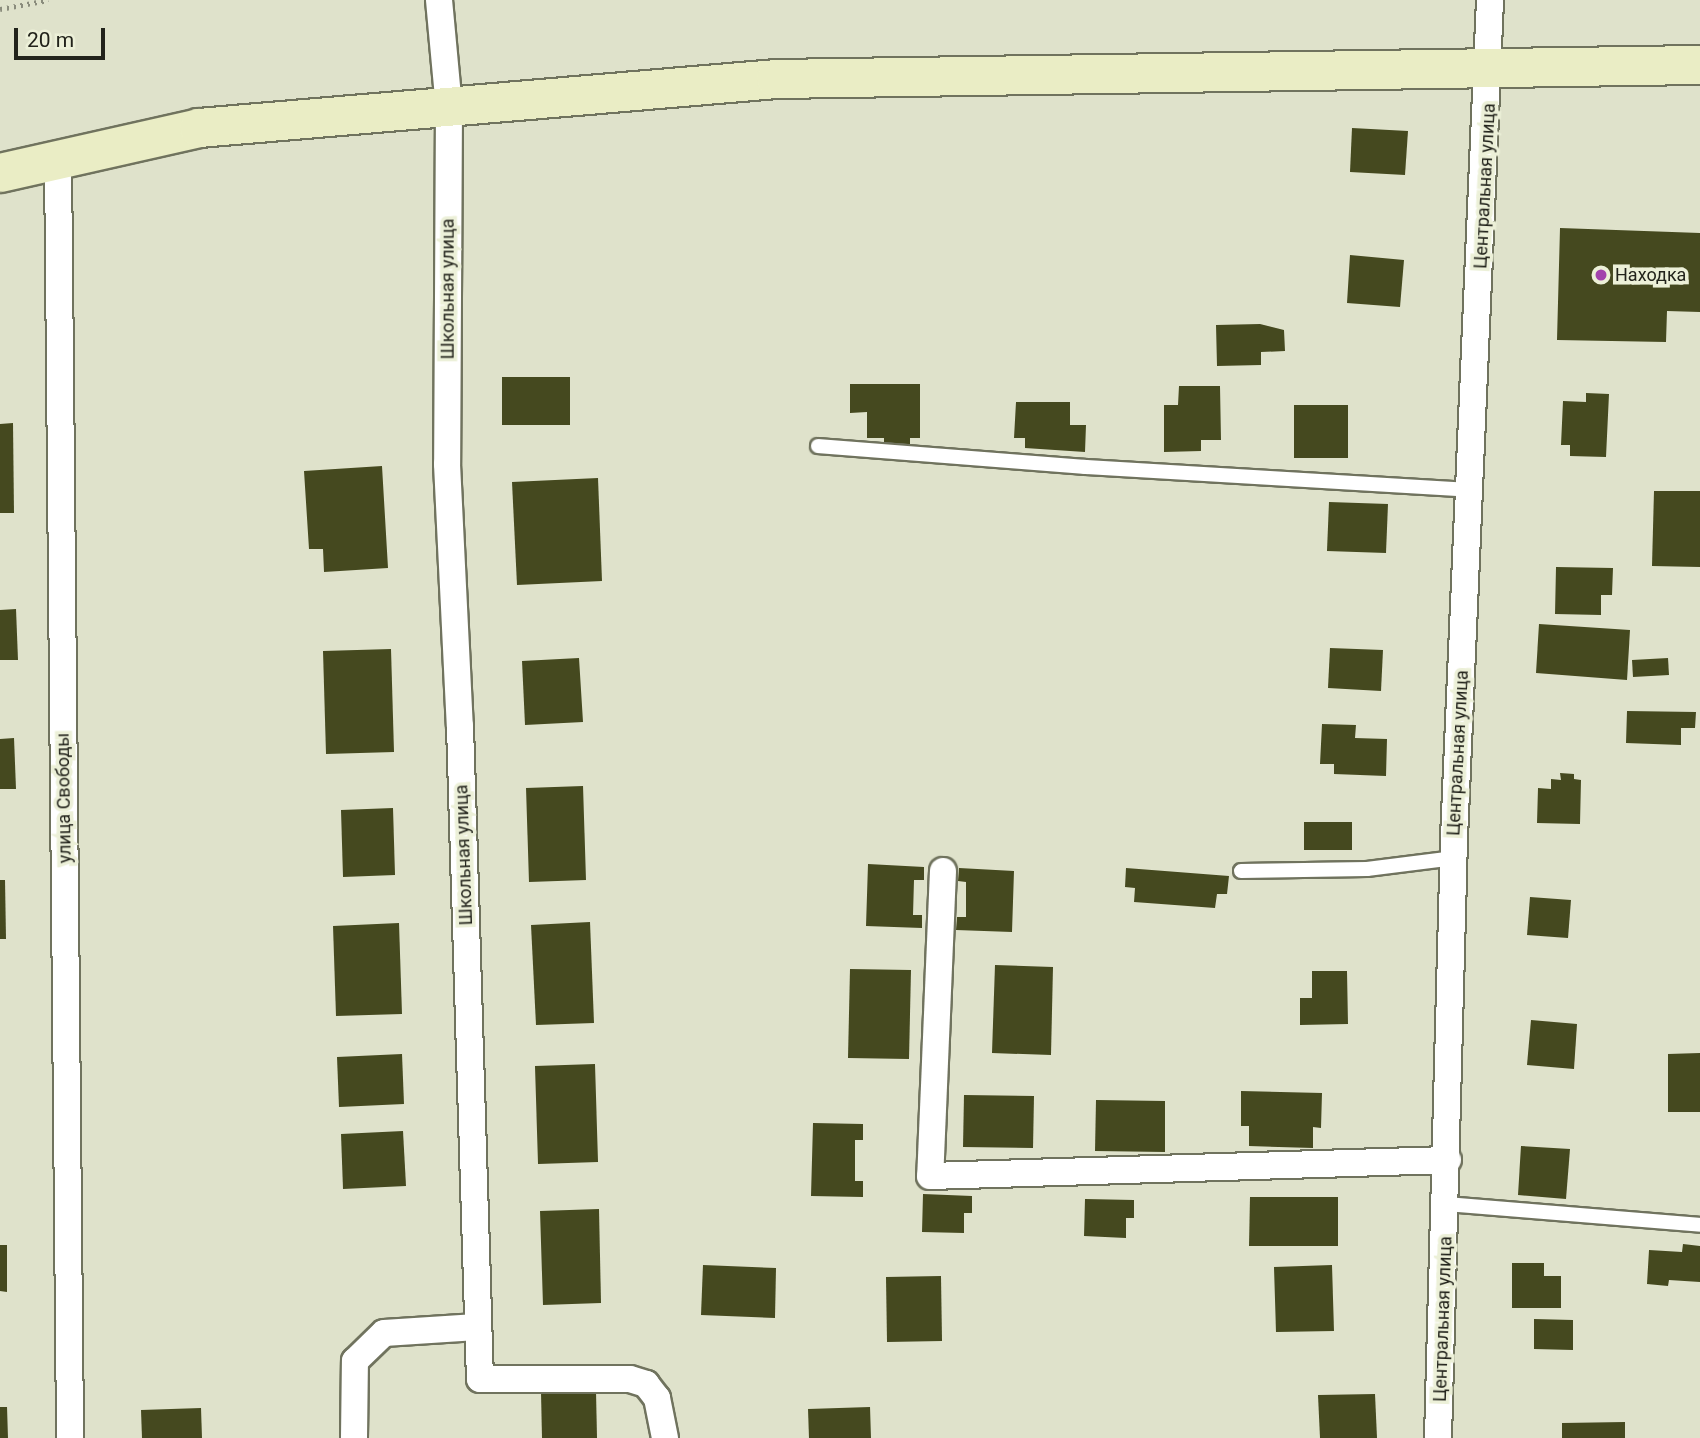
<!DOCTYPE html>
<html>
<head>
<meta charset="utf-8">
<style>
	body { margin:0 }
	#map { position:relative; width:1700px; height:1438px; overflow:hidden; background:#dfe2cb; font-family:Roboto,sans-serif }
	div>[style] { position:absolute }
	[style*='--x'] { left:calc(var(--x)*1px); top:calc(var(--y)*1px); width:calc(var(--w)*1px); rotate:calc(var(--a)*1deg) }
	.building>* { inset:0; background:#45491f }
	.path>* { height:4.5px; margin-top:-2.25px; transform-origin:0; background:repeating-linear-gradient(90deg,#8a8c7c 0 2px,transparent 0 7px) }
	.roads { filter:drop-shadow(2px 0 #70735e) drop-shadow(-2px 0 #70735e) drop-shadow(0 2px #70735e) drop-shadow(0 -2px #70735e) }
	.lane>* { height:14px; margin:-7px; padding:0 7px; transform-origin:7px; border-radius:7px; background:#fff }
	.street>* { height:26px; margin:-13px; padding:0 13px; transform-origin:13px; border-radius:13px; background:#fff }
	.secondary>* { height:38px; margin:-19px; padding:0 19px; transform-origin:19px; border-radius:19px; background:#eaedc5 }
	.dots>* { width:19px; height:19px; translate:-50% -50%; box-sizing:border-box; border:4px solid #ecf0d8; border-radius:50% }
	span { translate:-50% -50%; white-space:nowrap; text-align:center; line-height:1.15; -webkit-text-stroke:7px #ecf0d8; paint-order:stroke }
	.street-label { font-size:18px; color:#22231b }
	.poi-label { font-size:18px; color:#22231b }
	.left { translate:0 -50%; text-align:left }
	.scale { position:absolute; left:14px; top:28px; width:91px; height:32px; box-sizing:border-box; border:4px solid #22231b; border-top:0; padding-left:9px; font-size:21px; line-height:24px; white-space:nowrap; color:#22231b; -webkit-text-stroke:5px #ecf0d8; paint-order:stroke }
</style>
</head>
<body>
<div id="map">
	<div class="building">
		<i style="clip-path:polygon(1352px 128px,1408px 131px,1405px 175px,1350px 172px)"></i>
		<i style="clip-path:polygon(1560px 228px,1700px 233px,1700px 312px,1667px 311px,1666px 342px,1557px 340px)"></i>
		<i style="clip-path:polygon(1350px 255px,1404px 260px,1400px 307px,1347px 303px)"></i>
		<i style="clip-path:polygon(1260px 324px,1284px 330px,1285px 351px,1261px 352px,1261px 365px,1217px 366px,1216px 325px)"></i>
		<i style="clip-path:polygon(502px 377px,570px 377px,570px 425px,502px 425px)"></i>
		<i style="clip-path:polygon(850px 384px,920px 384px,920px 438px,910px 438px,910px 447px,884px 447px,884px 438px,867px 438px,867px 412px,850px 413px)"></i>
		<i style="clip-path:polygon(1179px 386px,1220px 386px,1221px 440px,1201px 440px,1201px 451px,1164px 452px,1164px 405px,1178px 405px)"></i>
		<i style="clip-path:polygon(1586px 393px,1609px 394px,1606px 457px,1570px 456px,1570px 445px,1561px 445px,1563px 401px,1586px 402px)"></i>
		<i style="clip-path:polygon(1016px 402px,1070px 402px,1070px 425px,1086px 425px,1085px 452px,1025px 448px,1025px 438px,1014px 438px)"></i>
		<i style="clip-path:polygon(1294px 405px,1348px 405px,1348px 458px,1294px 458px)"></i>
		<i style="clip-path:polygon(13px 423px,14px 513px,0 513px,0 424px)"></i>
		<i style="clip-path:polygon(382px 466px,388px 568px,324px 572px,323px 549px,309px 549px,304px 471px)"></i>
		<i style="clip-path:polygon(598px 478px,602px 581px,517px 585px,512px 482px)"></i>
		<i style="clip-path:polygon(1654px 491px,1700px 491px,1700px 567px,1652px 566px)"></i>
		<i style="clip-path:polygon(1329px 502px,1388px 504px,1386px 553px,1327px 551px)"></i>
		<i style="clip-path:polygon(1556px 567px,1613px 568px,1612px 595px,1601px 595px,1601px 615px,1555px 614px)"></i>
		<i style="clip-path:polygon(16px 609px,18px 660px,0 660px,0 610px)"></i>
		<i style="clip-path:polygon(1539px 624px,1630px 630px,1627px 680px,1536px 673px)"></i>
		<i style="clip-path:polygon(1330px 648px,1383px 650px,1381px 691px,1328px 688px)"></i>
		<i style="clip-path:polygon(391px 649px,394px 752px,326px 754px,323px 651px)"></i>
		<i style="clip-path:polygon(579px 658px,583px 722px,525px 725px,522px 661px)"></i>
		<i style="clip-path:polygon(1668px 658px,1669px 675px,1633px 677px,1632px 660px)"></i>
		<i style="clip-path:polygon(1627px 711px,1696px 712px,1695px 728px,1681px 728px,1681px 745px,1626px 743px)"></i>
		<i style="clip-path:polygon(1322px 724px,1356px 725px,1355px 738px,1387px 739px,1386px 776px,1334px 774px,1334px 764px,1320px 764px)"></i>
		<i style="clip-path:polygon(14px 738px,16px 789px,0 789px,0 739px)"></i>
		<i style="clip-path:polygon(1560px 773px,1574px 774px,1574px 779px,1581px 780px,1580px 824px,1537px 823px,1538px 788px,1551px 789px,1551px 779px,1561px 780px)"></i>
		<i style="clip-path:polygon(583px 786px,586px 880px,529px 882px,526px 788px)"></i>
		<i style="clip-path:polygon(393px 808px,395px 875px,343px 877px,341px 810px)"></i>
		<i style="clip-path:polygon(1304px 822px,1352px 822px,1352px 850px,1304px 850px)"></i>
		<i style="clip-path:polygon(868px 864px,924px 867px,924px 880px,914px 880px,913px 915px,922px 915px,922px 928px,866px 926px)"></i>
		<i style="clip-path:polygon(959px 868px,1014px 871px,1012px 932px,956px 930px,957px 917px,966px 917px,966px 882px,958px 881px)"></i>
		<i style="clip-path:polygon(1126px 868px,1229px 876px,1227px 894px,1217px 894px,1215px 908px,1134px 902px,1135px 888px,1125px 887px)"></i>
		<i style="clip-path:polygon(0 880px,5px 880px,6px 939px,0 939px)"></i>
		<i style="clip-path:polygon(1530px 897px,1571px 900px,1568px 938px,1527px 935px)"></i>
		<i style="clip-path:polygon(590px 922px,594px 1023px,536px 1025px,531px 925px)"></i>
		<i style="clip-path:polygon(399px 923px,402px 1014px,336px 1016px,333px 926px)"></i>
		<i style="clip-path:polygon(995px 965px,1053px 967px,1051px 1055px,992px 1053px)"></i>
		<i style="clip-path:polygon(850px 969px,911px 970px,909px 1059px,848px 1058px)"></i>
		<i style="clip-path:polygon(1312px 971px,1347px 971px,1348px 1024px,1300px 1025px,1300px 998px,1312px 998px)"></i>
		<i style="clip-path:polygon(1531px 1020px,1577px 1024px,1574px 1069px,1527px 1065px)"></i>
		<i style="clip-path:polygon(1700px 1053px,1700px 1112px,1668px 1112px,1668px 1054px)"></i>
		<i style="clip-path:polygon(402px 1054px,404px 1104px,339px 1107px,337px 1057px)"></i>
		<i style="clip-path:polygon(595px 1064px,598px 1162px,538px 1164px,535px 1066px)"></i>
		<i style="clip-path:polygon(1241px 1091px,1322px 1093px,1321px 1128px,1313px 1127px,1313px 1148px,1249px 1146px,1249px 1126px,1241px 1126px)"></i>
		<i style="clip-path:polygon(964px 1095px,1034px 1096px,1033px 1148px,963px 1147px)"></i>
		<i style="clip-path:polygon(1096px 1100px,1165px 1101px,1165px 1152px,1095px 1151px)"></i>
		<i style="clip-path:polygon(813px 1123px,863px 1124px,863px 1140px,855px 1140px,855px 1181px,863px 1181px,863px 1197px,811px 1196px)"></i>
		<i style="clip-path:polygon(403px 1131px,406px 1186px,343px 1189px,341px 1134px)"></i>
		<i style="clip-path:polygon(1521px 1146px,1570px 1149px,1566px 1199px,1518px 1195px)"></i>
		<i style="clip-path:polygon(923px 1194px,972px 1196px,972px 1213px,964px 1213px,964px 1233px,922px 1232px)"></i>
		<i style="clip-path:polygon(1250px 1197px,1338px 1197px,1338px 1246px,1249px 1246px)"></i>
		<i style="clip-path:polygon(1085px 1199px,1134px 1200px,1134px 1218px,1126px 1218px,1126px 1238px,1084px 1236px)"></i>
		<i style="clip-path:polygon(599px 1209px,601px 1303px,543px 1305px,540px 1211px)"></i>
		<i style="clip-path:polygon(1683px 1244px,1700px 1246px,1700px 1282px,1669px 1280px,1668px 1286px,1647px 1284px,1649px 1250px,1682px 1252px)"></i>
		<i style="clip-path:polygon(0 1245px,7px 1245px,7px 1292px,0 1291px)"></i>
		<i style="clip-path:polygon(1512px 1263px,1544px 1263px,1544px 1276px,1561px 1276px,1561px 1308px,1512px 1308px)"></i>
		<i style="clip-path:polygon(703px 1265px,776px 1268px,775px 1318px,701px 1315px)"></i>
		<i style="clip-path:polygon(1332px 1265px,1334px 1331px,1276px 1332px,1274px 1267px)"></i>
		<i style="clip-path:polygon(941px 1276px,942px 1341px,887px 1342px,886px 1277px)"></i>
		<i style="clip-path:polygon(1534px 1319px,1573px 1320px,1573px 1350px,1534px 1349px)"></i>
		<i style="clip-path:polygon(596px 1391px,597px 1438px,542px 1438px,541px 1392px)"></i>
		<i style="clip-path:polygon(1375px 1394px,1377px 1438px,1320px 1438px,1318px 1395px)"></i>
		<i style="clip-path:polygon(0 1407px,7px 1407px,8px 1438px,0 1438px)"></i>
		<i style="clip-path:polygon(870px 1407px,871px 1438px,809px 1438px,808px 1409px)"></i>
		<i style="clip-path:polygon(201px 1408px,202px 1438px,142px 1438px,141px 1410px)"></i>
		<i style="clip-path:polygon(1625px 1422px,1625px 1438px,1562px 1438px,1562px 1423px)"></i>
	</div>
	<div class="path">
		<i style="--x:0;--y:9;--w:49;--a:-10.6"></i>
	</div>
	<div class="roads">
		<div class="lane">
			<i style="--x:818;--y:446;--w:268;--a:4.5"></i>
			<i style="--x:1085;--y:467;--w:387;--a:3.4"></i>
			<i style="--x:1241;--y:871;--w:126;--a:-0.9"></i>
			<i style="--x:1367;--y:869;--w:88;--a:-7.2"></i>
			<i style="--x:1447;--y:1204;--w:254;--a:4.7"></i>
		</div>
		<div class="street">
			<i style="--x:439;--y:0;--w:107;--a:84.7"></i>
			<i style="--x:449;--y:107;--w:357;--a:90.3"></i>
			<i style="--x:447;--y:464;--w:262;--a:87.2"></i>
			<i style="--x:460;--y:726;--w:653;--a:88.25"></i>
			<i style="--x:480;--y:1379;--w:150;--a:0"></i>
			<i style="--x:630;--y:1379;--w:17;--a:17"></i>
			<i style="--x:646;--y:1384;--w:18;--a:52"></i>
			<i style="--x:657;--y:1398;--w:41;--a:78.7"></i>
			<i style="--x:58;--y:159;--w:1279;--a:89.46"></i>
			<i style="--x:943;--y:871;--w:305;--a:92.4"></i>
			<i style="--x:930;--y:1176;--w:518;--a:-1.77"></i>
			<i style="--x:354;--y:1438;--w:77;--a:-89.3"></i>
			<i style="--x:355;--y:1361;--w:40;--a:-44"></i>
			<i style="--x:384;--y:1333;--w:93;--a:-3.7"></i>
			<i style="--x:1438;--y:1438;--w:600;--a:-88.47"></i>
			<i style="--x:1454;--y:838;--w:839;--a:-87.54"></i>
		</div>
		<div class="secondary">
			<i style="--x:0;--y:173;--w:204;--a:-12.7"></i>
			<i style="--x:199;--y:128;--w:579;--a:-4.85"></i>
			<i style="--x:776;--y:79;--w:924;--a:-0.87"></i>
		</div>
	</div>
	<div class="dots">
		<i style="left:1601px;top:275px;background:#a243ac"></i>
	</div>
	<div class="street-label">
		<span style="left:1485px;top:186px;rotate:-87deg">Центральная улица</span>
		<span style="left:448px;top:289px;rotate:-90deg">Школьная улица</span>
		<span style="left:1458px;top:753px;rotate:-87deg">Центральная улица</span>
		<span style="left:64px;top:798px;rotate:-91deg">улица Свободы</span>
		<span style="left:464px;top:855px;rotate:-92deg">Школьная улица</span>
		<span style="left:1443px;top:1319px;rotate:-88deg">Центральная улица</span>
	</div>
	<div class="poi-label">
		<span class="left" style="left:1615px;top:275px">Находка</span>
	</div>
	<div class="scale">20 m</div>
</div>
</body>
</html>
